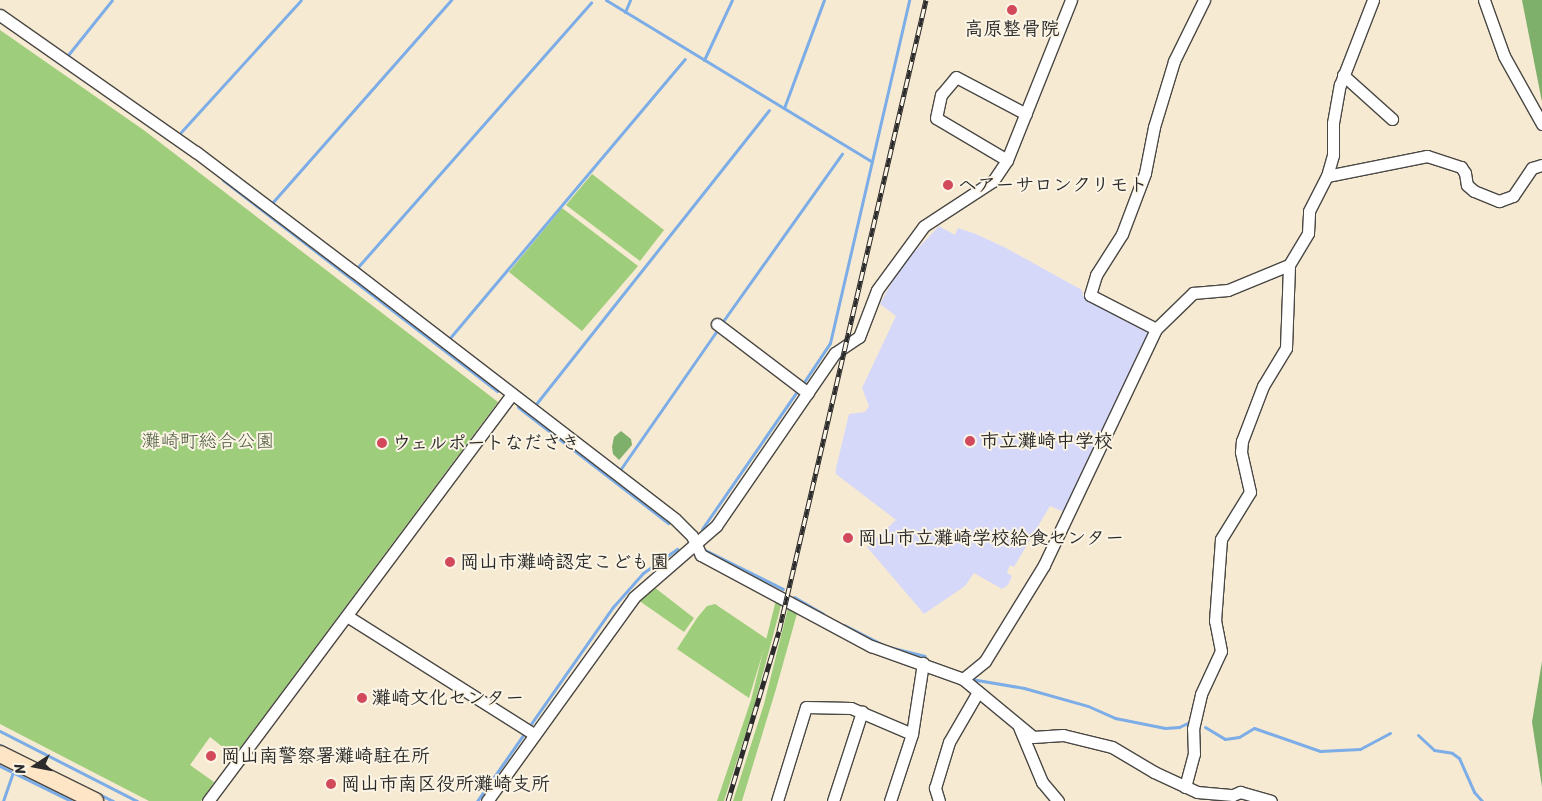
<!DOCTYPE html>
<html>
<head>
<meta charset="utf-8">
<style>
	body { margin:0 }
	#map { position:relative; width:1542px; height:801px; overflow:hidden; background:#f7ead3; font-family:Sriracha,"Klee One",sans-serif }
	div>[style] { position:absolute }
	[style*='--x'] { left:calc(var(--x)*1px); top:calc(var(--y)*1px); width:calc(var(--w)*1px); rotate:calc(var(--a)*1deg) }
	.built>* { inset:0; background:#d5d8f9 }
	.green>* { inset:0; background:#9ecd7b }
	.forest>* { inset:0; background:#7eb06b }
	.stream>* { height:3px; margin:-1.5px; padding:0 1.5px; transform-origin:1.5px; border-radius:1.5px; background:#7cade7 }
	.roads { filter:drop-shadow(1px 0 #4a4844) drop-shadow(-1px 0 #4a4844) drop-shadow(0 1px #4a4844) drop-shadow(0 -1px #4a4844) }
	.street>* { height:11px; margin:-5.5px; padding:0 5.5px; transform-origin:5.5px; border-radius:5.5px; background:#fff }
	.secondary>* { height:16px; margin:-8px; padding:0 8px; transform-origin:8px; border-radius:8px; background:#fee5c5 }
	.rail>* { height:5px; margin-top:-2.5px; transform-origin:0; background:repeating-linear-gradient(90deg,#fcf5e5 0 9px,#2b2b2b 0 18px); box-sizing:border-box; border-block:1px solid #2b2b2b }
	.dots>* { width:14px; height:14px; translate:-50% -50%; box-sizing:border-box; border:2px solid #fcf5e5; border-radius:50% }
	span { translate:-50% -50%; white-space:nowrap; text-align:center; line-height:1.15; -webkit-text-stroke:4px #fcf5e5; paint-order:stroke }
	.poi-label { font-size:19px; color:#2b2b2b; font-weight:700 }
	.left { translate:0 -50%; text-align:left }
	.park-label { font-size:19px; color:#4e5c43 }
	.north { position:absolute; left:10px; top:741px; width:50px; height:50px; -webkit-text-stroke:4px #fcf5e5; paint-order:stroke; rotate:259deg; font-size:14px; font-weight:700; line-height:20px; text-align:center; color:#2b2b2b }
	.north::after { content:''; display:block; margin:auto; width:18px; height:22px; background:#2b2b2b; clip-path:polygon(50% 0,100% 100%,50% 72%,0 100%) }
</style>
</head>
<body>
<div id="map">
	<div class="built">
		<i style="clip-path:polygon(939px 226px,955px 235px,958px 228px,976px 234px,1006px 248px,1082px 290px,1083px 296px,1148px 329px,1148px 336px,1064px 512px,1050px 506px,1014px 567px,1010px 565px,1007px 573px,1012px 576px,1008px 585px,1002px 589px,974px 573px,965px 586px,924px 614px,867px 547px,896px 520px,836px 474px,836px 468px,849px 414px,865px 412px,869px 406px,862px 388px,896px 316px,880px 304px,901px 266px)"></i>
	</div>
	<div class="green">
		<i style="clip-path:polygon(0 30px,145px 131px,498px 402px,234px 756px,210px 737px,190px 765px,214px 782px,201px 801px,149px 801px,0 724px)"></i>
		<i style="clip-path:polygon(592px 174px,664px 230px,640px 261px,566px 205px)"></i>
		<i style="clip-path:polygon(562px 208px,638px 266px,582px 331px,509px 272px)"></i>
		<i style="clip-path:polygon(654px 587px,694px 618px,684px 632px,638px 600px)"></i>
		<i style="clip-path:polygon(776px 600px,782px 602px,752px 714px,724px 801px,717px 801px,751px 700px)"></i>
		<i style="clip-path:polygon(715px 604px,767px 639px,749px 698px,677px 649px,697px 618px,707px 606px)"></i>
		<i style="clip-path:polygon(789px 604px,798px 610px,776px 689px,742px 801px,733px 801px,764px 704px)"></i>
	</div>
	<div class="forest">
		<i style="clip-path:polygon(1522px 0,1542px 0,1542px 102px)"></i>
		<i style="clip-path:polygon(621px 431px,631px 439px,632px 445px,619px 460px,613px 454px,612px 447px,614px 437px)"></i>
		<i style="clip-path:polygon(1542px 661px,1542px 787px,1532px 722px)"></i>
	</div>
	<div class="stream">
		<i style="--x:606;--y:0;--w:311;--a:31.3"></i>
		<i style="--x:625;--y:12;--w:13;--a:-67"></i>
		<i style="--x:68;--y:55;--w:70;--a:-51.3"></i>
		<i style="--x:704;--y:60;--w:66;--a:-65"></i>
		<i style="--x:784;--y:108;--w:115;--a:-69.7"></i>
		<i style="--x:181;--y:132;--w:178;--a:-47.7"></i>
		<i style="--x:223;--y:180;--w:346;--a:37.6"></i>
		<i style="--x:272;--y:203;--w:271;--a:-48.6"></i>
		<i style="--x:357;--y:268;--w:354;--a:-48.6"></i>
		<i style="--x:721;--y:324;--w:209;--a:-54.6"></i>
		<i style="--x:449;--y:339;--w:366;--a:-49.9"></i>
		<i style="--x:802;--y:385;--w:50;--a:-56.3"></i>
		<i style="--x:830;--y:343;--w:352;--a:-77"></i>
		<i style="--x:536;--y:404;--w:375;--a:-51.6"></i>
		<i style="--x:518;--y:407;--w:190;--a:37.7"></i>
		<i style="--x:620;--y:470;--w:172;--a:-55.2"></i>
		<i style="--x:702;--y:529;--w:169;--a:-55.4"></i>
		<i style="--x:705;--y:550;--w:87;--a:26.6"></i>
		<i style="--x:794;--y:597;--w:34;--a:30"></i>
		<i style="--x:844;--y:625;--w:46;--a:27.1"></i>
		<i style="--x:885;--y:646;--w:41;--a:14"></i>
		<i style="--x:971;--y:679;--w:54;--a:9.6"></i>
		<i style="--x:1024;--y:688;--w:66;--a:15.7"></i>
		<i style="--x:1088;--y:706;--w:30;--a:24"></i>
		<i style="--x:1115;--y:718;--w:51;--a:11.3"></i>
		<i style="--x:1165;--y:728;--w:14;--a:-4"></i>
		<i style="--x:1179;--y:727;--w:14;--a:-25"></i>
		<i style="--x:1205;--y:727;--w:23;--a:31"></i>
		<i style="--x:1225;--y:739;--w:14;--a:-8"></i>
		<i style="--x:1239;--y:737;--w:17;--a:-31"></i>
		<i style="--x:1254;--y:728;--w:70;--a:19.2"></i>
		<i style="--x:1320;--y:751;--w:40;--a:-2.9"></i>
		<i style="--x:1360;--y:749;--w:34;--a:-28"></i>
		<i style="--x:0;--y:731;--w:154;--a:27.1"></i>
		<i style="--x:1418;--y:735;--w:22;--a:43"></i>
		<i style="--x:1434;--y:750;--w:18;--a:9"></i>
		<i style="--x:1452;--y:753;--w:9;--a:36"></i>
		<i style="--x:1459;--y:758;--w:37;--a:66"></i>
		<i style="--x:1474;--y:792;--w:12;--a:48"></i>
		<i style="--x:0;--y:745;--w:25;--a:27"></i>
		<i style="--x:0;--y:766;--w:79;--a:26.2"></i>
		<i style="--x:97;--y:793;--w:18;--a:27"></i>
		<i style="--x:3;--y:801;--w:31;--a:-71"></i>
		<i style="--x:477;--y:801;--w:237;--a:-55"></i>
		<i style="--x:613;--y:607;--w:45;--a:-48.6"></i>
		<i style="--x:643;--y:573;--w:42;--a:-35.2"></i>
	</div>
	<div class="roads">
		<div class="street">
			<i style="--x:1484;--y:0;--w:59;--a:70.3"></i>
			<i style="--x:1504;--y:56;--w:78;--a:60.8"></i>
			<i style="--x:0;--y:15;--w:239;--a:35"></i>
			<i style="--x:196;--y:152;--w:197;--a:37.2"></i>
			<i style="--x:353;--y:271;--w:406;--a:37.6"></i>
			<i style="--x:675;--y:519;--w:24;--a:45"></i>
			<i style="--x:692;--y:536;--w:21;--a:65"></i>
			<i style="--x:701;--y:555;--w:193;--a:28.2"></i>
			<i style="--x:871;--y:646;--w:98;--a:19.7"></i>
			<i style="--x:963;--y:679;--w:91;--a:39.6"></i>
			<i style="--x:1033;--y:737;--w:30;--a:-4"></i>
			<i style="--x:1063;--y:735;--w:50;--a:13.8"></i>
			<i style="--x:1112;--y:747;--w:49;--a:30.8"></i>
			<i style="--x:1154;--y:772;--w:47;--a:24.9"></i>
			<i style="--x:1197;--y:792;--w:36;--a:5"></i>
			<i style="--x:1233;--y:795;--w:8;--a:-23"></i>
			<i style="--x:1240;--y:792;--w:32;--a:16"></i>
			<i style="--x:1343;--y:75;--w:66;--a:41.9"></i>
			<i style="--x:1007;--y:160;--w:82;--a:-149.4"></i>
			<i style="--x:936;--y:118;--w:24;--a:-78"></i>
			<i style="--x:941;--y:95;--w:23;--a:-50"></i>
			<i style="--x:956;--y:77;--w:79;--a:27.9"></i>
			<i style="--x:1327;--y:176;--w:102;--a:-11.3"></i>
			<i style="--x:1427;--y:156;--w:36;--a:18"></i>
			<i style="--x:1461;--y:167;--w:7;--a:56"></i>
			<i style="--x:1465;--y:173;--w:12;--a:81"></i>
			<i style="--x:1467;--y:185;--w:9;--a:41"></i>
			<i style="--x:1474;--y:191;--w:27;--a:22"></i>
			<i style="--x:1499;--y:201;--w:15;--a:-20"></i>
			<i style="--x:1513;--y:196;--w:34;--a:-56"></i>
			<i style="--x:1532;--y:168;--w:10;--a:-17"></i>
			<i style="--x:717;--y:324;--w:114;--a:37.2"></i>
			<i style="--x:1156;--y:329;--w:74;--a:-152.7"></i>
			<i style="--x:1090;--y:295;--w:21;--a:-73"></i>
			<i style="--x:1096;--y:275;--w:49;--a:-57.6"></i>
			<i style="--x:1122;--y:234;--w:65;--a:-69.3"></i>
			<i style="--x:1145;--y:173;--w:47;--a:-78.9"></i>
			<i style="--x:1154;--y:127;--w:69;--a:-73.1"></i>
			<i style="--x:1174;--y:61;--w:68;--a:-63.8"></i>
			<i style="--x:347;--y:616;--w:222;--a:32.3"></i>
			<i style="--x:963;--y:679;--w:28;--a:-39"></i>
			<i style="--x:985;--y:661;--w:113;--a:-58.4"></i>
			<i style="--x:1044;--y:565;--w:261;--a:-64.6"></i>
			<i style="--x:1156;--y:329;--w:52;--a:-44.2"></i>
			<i style="--x:1193;--y:293;--w:35;--a:-5"></i>
			<i style="--x:1228;--y:290;--w:66;--a:-22.3"></i>
			<i style="--x:1019;--y:727;--w:60;--a:67.3"></i>
			<i style="--x:1042;--y:782;--w:25;--a:50"></i>
			<i style="--x:1185;--y:787;--w:34;--a:-75"></i>
			<i style="--x:1194;--y:754;--w:25;--a:-92"></i>
			<i style="--x:1193;--y:729;--w:36;--a:-77"></i>
			<i style="--x:1201;--y:694;--w:47;--a:-65.1"></i>
			<i style="--x:1221;--y:651;--w:31;--a:-101"></i>
			<i style="--x:1215;--y:621;--w:82;--a:-85.8"></i>
			<i style="--x:1221;--y:539;--w:55;--a:-58.3"></i>
			<i style="--x:1250;--y:492;--w:41;--a:-102.7"></i>
			<i style="--x:1241;--y:452;--w:11;--a:-85"></i>
			<i style="--x:1242;--y:441;--w:59;--a:-69.1"></i>
			<i style="--x:1263;--y:386;--w:44;--a:-58.8"></i>
			<i style="--x:1286;--y:348;--w:83;--a:-87.9"></i>
			<i style="--x:1289;--y:265;--w:37;--a:-59"></i>
			<i style="--x:1308;--y:233;--w:22;--a:-87"></i>
			<i style="--x:1309;--y:211;--w:39;--a:-63"></i>
			<i style="--x:1327;--y:176;--w:22;--a:-74"></i>
			<i style="--x:1333;--y:155;--w:32;--a:-90"></i>
			<i style="--x:1333;--y:123;--w:39;--a:-80"></i>
			<i style="--x:1340;--y:85;--w:91;--a:-68.8"></i>
			<i style="--x:208;--y:801;--w:508;--a:-53.24"></i>
			<i style="--x:487;--y:801;--w:251;--a:-54.2"></i>
			<i style="--x:634;--y:597;--w:108;--a:-40.9"></i>
			<i style="--x:716;--y:526;--w:210;--a:-55.5"></i>
			<i style="--x:835;--y:353;--w:29;--a:-34"></i>
			<i style="--x:859;--y:337;--w:50;--a:-69"></i>
			<i style="--x:877;--y:290;--w:79;--a:-53.7"></i>
			<i style="--x:924;--y:226;--w:82;--a:-33.1"></i>
			<i style="--x:993;--y:181;--w:25;--a:-56"></i>
			<i style="--x:1007;--y:160;--w:172;--a:-68.2"></i>
			<i style="--x:777;--y:801;--w:98;--a:-72.9"></i>
			<i style="--x:806;--y:707;--w:45;--a:1.3"></i>
			<i style="--x:851;--y:708;--w:66;--a:23.1"></i>
			<i style="--x:833;--y:801;--w:94;--a:-72"></i>
			<i style="--x:890;--y:801;--w:71;--a:-71.8"></i>
			<i style="--x:912;--y:734;--w:72;--a:-81.2"></i>
			<i style="--x:939;--y:801;--w:14;--a:-107"></i>
			<i style="--x:935;--y:788;--w:48;--a:-73.1"></i>
			<i style="--x:949;--y:742;--w:58;--a:-59.9"></i>
		</div>
		<div class="secondary">
			<i style="--x:0;--y:754;--w:106;--a:26.3"></i>
		</div>
	</div>
	<div class="rail">
		<i style="--x:728;--y:801;--w:177;--a:-73.3"></i>
		<i style="--x:779;--y:631;--w:648;--a:-76.89"></i>
	</div>
	<div class="dots">
		<i style="left:1012px;top:10px;background:#d1495b"></i>
		<i style="left:948px;top:185px;background:#d1495b"></i>
		<i style="left:970px;top:441px;background:#d1495b"></i>
		<i style="left:382px;top:443px;background:#d1495b"></i>
		<i style="left:848px;top:538px;background:#d1495b"></i>
		<i style="left:450px;top:562px;background:#d1495b"></i>
		<i style="left:362px;top:698px;background:#d1495b"></i>
		<i style="left:211px;top:756px;background:#d1495b"></i>
		<i style="left:331px;top:784px;background:#d1495b"></i>
	</div>
	<div class="poi-label">
		<span style="left:1012px;top:29px">高原整骨院</span>
		<span class="left" style="left:958px;top:185px">ヘアーサロンクリモト</span>
		<span class="left" style="left:980px;top:441px">市立灘崎中学校</span>
		<span class="left" style="left:392px;top:443px">ウェルポートなださき</span>
		<span class="left" style="left:858px;top:538px">岡山市立灘崎学校給食センター</span>
		<span class="left" style="left:460px;top:562px">岡山市灘崎認定こども園</span>
		<span class="left" style="left:372px;top:698px">灘崎文化センター</span>
		<span class="left" style="left:221px;top:756px">岡山南警察署灘崎駐在所</span>
		<span class="left" style="left:341px;top:784px">岡山市南区役所灘崎支所</span>
	</div>
	<div class="park-label">
		<span style="left:208px;top:441px">灘崎町総合公園</span>
	</div>
	<div class="north">N</div>
</div>
</body>
</html>
